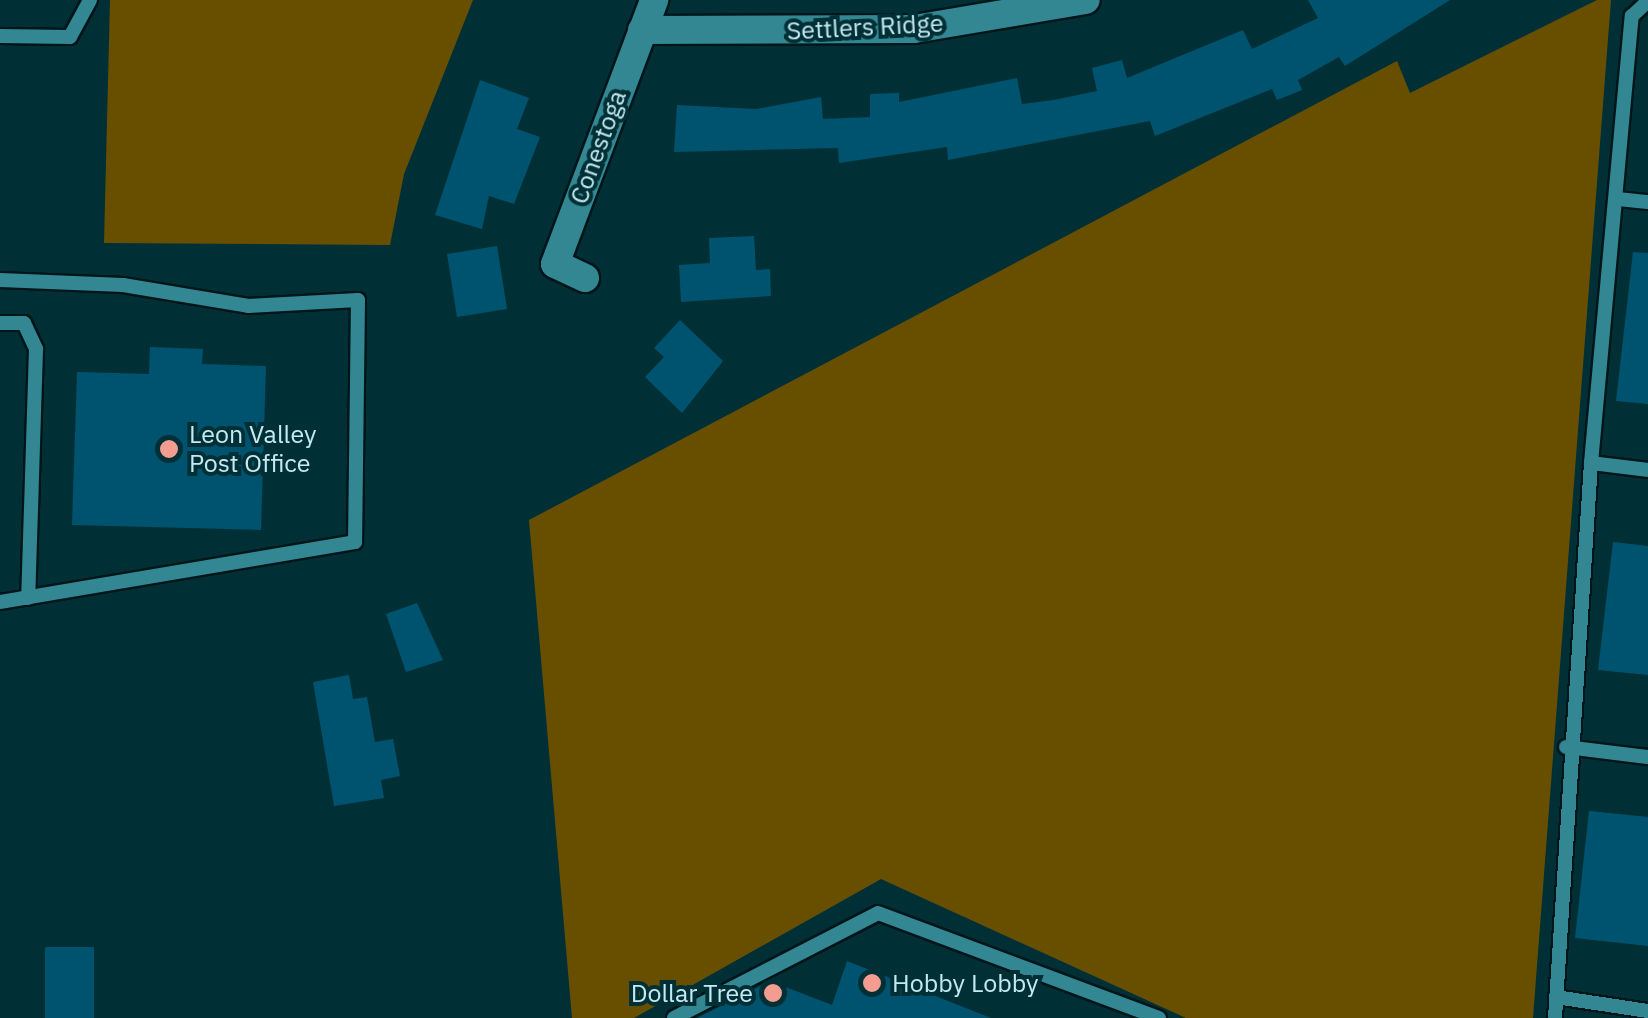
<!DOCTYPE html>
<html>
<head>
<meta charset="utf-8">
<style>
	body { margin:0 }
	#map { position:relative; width:1648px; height:1018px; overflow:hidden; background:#003036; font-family:"IBM Plex Sans",sans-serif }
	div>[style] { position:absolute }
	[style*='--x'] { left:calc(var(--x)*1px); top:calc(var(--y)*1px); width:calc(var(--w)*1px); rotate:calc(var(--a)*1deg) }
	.green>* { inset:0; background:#684f00 }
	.building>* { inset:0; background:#00536e }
	.roads { filter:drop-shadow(2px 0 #00161a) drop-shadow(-2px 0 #00161a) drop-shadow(0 2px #00161a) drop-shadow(0 -2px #00161a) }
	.service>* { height:14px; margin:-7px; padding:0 7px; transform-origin:7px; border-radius:7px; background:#328792 }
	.minor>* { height:28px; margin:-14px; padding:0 14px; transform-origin:14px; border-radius:14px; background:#328792 }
	.dots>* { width:28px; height:28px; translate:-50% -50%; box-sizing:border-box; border:5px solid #003036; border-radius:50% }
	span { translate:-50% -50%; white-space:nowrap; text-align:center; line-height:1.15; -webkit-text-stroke:8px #003036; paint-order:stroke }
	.street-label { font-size:25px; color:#c4eaf0 }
	.poi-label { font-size:25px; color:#c4eaf0 }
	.left { translate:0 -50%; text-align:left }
	.right { translate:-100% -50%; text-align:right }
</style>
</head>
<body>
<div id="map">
	<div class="green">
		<i style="clip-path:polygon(110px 0,473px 0,404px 174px,390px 245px,104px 243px)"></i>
		<i style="clip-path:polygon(1597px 0,1611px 0,1533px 1018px,1186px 1018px,881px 879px,634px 1018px,572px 1018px,529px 520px,1397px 61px,1410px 93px)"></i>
	</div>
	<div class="building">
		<i style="clip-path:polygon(1308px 0,1450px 0,1345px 66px,1339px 57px,1298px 80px,1302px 90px,1277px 100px,1272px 89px,1155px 136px,1150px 121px,948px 160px,947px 147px,839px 163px,838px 148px,674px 152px,677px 105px,756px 109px,821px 97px,823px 119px,870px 117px,870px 94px,899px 93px,899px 102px,1017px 78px,1022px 104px,1054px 100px,1097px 91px,1092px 68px,1122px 60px,1127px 78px,1243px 30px,1252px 49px,1318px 18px)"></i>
		<i style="clip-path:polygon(480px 80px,529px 98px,517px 129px,540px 137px,514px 204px,489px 196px,482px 229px,435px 215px)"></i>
		<i style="clip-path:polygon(754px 236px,756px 270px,770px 269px,771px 296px,681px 302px,679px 265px,710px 263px,709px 238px)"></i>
		<i style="clip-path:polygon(497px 246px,507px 309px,457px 317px,447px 254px)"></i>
		<i style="clip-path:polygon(1633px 252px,1648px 253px,1648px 404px,1616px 401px)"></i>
		<i style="clip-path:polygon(680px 320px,723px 361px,682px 413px,645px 377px,664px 357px,654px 348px)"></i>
		<i style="clip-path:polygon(150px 347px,203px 349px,202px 364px,266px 366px,261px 530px,72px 525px,77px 372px,149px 374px)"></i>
		<i style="clip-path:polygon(1613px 542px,1648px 546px,1648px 675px,1598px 670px)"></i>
		<i style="clip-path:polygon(417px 603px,443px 660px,406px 672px,386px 614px)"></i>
		<i style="clip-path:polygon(349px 675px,353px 699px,367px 697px,375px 742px,393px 739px,400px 776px,381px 780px,384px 798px,334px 806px,313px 682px)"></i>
		<i style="clip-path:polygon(1589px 811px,1648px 817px,1648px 946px,1575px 938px)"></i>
		<i style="clip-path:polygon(45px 947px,94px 947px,94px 1018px,45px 1018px)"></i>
		<i style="clip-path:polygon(847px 961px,991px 1018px,697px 1018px,770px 981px,832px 1005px)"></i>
	</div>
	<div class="roads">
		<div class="service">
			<i style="--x:0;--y:36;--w:70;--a:0.8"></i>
			<i style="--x:70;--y:37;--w:42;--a:-61.6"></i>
			<i style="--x:1618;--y:199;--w:30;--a:6"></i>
			<i style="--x:0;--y:280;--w:123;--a:2.3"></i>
			<i style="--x:123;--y:285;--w:127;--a:9.5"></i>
			<i style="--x:248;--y:306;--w:110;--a:-3.1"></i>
			<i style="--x:358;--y:300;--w:242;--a:90.7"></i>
			<i style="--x:355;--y:542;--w:360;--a:170.4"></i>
			<i style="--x:0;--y:323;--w:24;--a:0"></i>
			<i style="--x:24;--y:323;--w:29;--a:65"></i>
			<i style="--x:36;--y:349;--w:249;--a:91.8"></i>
			<i style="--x:1591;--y:463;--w:57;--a:7"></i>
			<i style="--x:1566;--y:747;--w:83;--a:7"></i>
			<i style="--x:1556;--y:997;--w:93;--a:8.7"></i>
			<i style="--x:674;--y:1018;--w:229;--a:-27.2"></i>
			<i style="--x:878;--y:913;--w:300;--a:20.5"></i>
			<i style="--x:1555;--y:1018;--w:556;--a:-86.29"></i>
			<i style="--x:1591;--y:463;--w:449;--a:-84.8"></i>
			<i style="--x:1632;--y:16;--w:22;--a:-43"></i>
		</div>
		<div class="minor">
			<i style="--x:642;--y:30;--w:272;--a:-0.2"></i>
			<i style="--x:914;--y:29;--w:174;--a:-9.6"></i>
			<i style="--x:585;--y:278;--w:33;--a:-155"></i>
			<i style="--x:555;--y:264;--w:282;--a:-69.4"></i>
		</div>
	</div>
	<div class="dots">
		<i style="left:169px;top:449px;background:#f59c91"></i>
		<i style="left:872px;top:983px;background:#f59c91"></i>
		<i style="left:773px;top:993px;background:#f59c91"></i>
	</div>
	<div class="street-label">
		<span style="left:865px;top:27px;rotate:-3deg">Settlers Ridge</span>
		<span style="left:598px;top:147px;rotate:-70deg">Conestoga</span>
	</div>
	<div class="poi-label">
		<span class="left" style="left:189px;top:449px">Leon Valley<br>Post Office</span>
		<span class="left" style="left:892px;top:983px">Hobby Lobby</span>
		<span class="right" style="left:753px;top:993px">Dollar Tree</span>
	</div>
</div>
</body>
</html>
